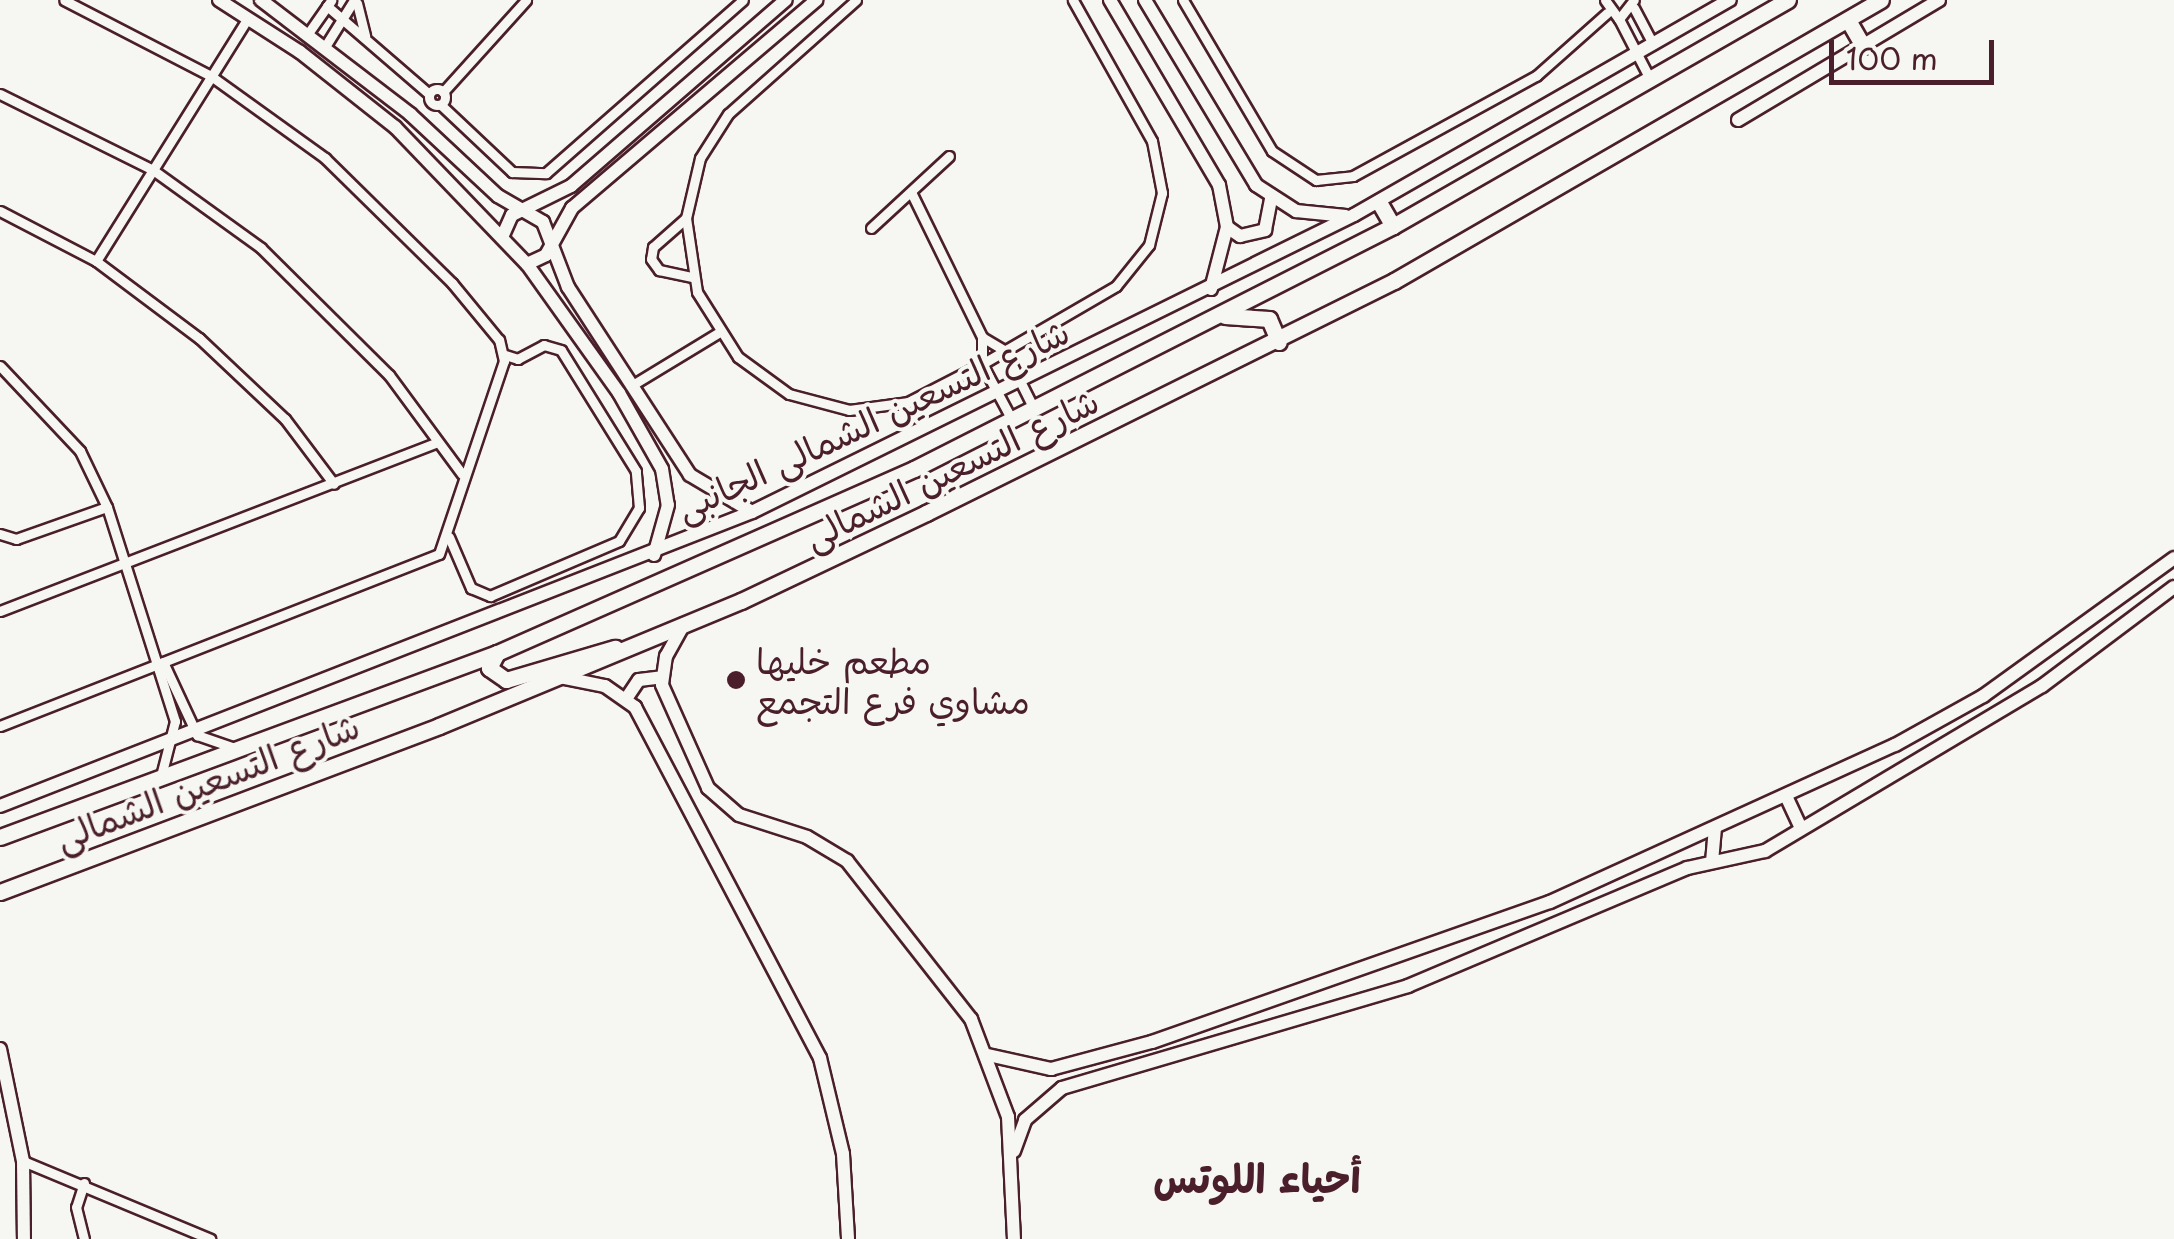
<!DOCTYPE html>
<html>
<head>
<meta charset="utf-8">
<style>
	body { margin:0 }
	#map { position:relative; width:2174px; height:1239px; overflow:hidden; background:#f6f6f2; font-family:"Playpen Sans","Playpen Sans Arabic",sans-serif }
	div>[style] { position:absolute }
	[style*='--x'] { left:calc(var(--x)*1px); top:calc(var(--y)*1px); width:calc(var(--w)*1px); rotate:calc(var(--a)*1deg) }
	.roads { filter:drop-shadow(2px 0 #4a1f2b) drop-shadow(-2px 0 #4a1f2b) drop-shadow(0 2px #4a1f2b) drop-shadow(0 -2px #4a1f2b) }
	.street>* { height:9px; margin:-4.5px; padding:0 4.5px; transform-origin:4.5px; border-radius:4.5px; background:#f6f6f2 }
	.street>.ring { margin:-4.5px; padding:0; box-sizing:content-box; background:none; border:9px solid #f6f6f2; border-radius:50% }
	.secondary>* { height:12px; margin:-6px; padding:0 6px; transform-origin:6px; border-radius:6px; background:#f6f6f2 }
	.primary>* { height:15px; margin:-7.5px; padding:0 7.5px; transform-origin:7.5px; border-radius:7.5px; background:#f6f6f2 }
	.dots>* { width:28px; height:28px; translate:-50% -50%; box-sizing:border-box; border:5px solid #f6f6f2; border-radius:50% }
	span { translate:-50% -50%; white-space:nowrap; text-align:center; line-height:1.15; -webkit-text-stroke:8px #f6f6f2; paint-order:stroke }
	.street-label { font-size:35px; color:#4a1f2b }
	.poi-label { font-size:35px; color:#4a1f2b }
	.left { translate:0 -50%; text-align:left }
	.quarter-label { font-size:40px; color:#4a1f2b; font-weight:700 }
	.scale { position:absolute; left:1829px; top:40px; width:165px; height:45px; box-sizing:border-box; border:5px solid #4a1f2b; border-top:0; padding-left:12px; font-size:30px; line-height:35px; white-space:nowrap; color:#4a1f2b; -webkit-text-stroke:8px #f6f6f2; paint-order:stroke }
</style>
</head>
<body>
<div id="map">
	<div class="roads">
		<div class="street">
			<i style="--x:856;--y:0;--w:171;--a:138.3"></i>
			<i style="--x:728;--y:114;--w:52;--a:122.5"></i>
			<i style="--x:700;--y:158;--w:62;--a:103.1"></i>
			<i style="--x:686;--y:218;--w:75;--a:81.5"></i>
			<i style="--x:697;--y:292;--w:77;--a:57.8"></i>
			<i style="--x:738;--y:357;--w:63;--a:36"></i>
			<i style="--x:789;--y:394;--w:62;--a:14.9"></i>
			<i style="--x:849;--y:410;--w:60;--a:-7.7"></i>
			<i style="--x:908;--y:402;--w:83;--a:-27.2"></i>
			<i style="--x:982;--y:364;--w:155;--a:-30.2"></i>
			<i style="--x:1116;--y:286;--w:53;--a:-51.2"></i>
			<i style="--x:1149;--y:245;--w:54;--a:-76"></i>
			<i style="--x:1162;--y:193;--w:53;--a:-100.9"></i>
			<i style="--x:1152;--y:141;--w:162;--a:-119.3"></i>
			<i style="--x:1183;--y:0;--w:175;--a:59.5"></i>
			<i style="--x:1272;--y:151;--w:53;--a:33.4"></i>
			<i style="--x:1316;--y:180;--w:37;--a:-6"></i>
			<i style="--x:1353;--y:176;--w:209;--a:-28.7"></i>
			<i style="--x:1536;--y:76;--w:95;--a:-41.6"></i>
			<i style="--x:1605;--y:0;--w:24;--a:54"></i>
			<i style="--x:1619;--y:19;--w:24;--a:-52"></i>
			<i style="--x:357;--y:3;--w:34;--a:76"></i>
			<i style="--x:327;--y:6;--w:135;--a:40.8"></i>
			<i style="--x:1634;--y:8;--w:41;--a:62.2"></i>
			<i style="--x:1619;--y:19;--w:68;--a:62.7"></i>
			<i style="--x:309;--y:32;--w:39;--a:-55"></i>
			<i style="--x:326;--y:45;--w:53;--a:-58.1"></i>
			<i class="ring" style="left:429px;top:89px;width:7px;height:7px"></i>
			<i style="--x:443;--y:92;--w:124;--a:-47.9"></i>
			<i style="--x:0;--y:94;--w:171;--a:26.4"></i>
			<i style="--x:153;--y:170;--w:133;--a:35.8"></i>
			<i style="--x:261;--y:248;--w:180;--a:44.8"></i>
			<i style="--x:389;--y:375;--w:123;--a:53.6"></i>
			<i style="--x:441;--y:105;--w:98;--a:43.3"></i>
			<i style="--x:512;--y:172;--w:34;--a:2"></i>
			<i style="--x:546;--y:173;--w:262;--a:-41.3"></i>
			<i style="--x:911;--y:192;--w:161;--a:63.9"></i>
			<i style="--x:982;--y:337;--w:27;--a:90"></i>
			<i style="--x:982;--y:364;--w:64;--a:61.8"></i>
			<i style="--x:0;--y:211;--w:108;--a:27.5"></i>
			<i style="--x:96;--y:261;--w:129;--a:36.8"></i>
			<i style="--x:199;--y:338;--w:118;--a:43.3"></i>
			<i style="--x:285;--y:419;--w:81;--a:53"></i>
			<i style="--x:686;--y:218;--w:44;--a:138.7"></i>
			<i style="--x:653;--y:247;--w:12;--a:99"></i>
			<i style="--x:651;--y:259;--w:14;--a:54"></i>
			<i style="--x:659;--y:270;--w:34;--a:12"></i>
			<i style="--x:871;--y:228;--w:106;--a:-42.7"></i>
			<i style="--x:96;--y:261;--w:287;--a:-58"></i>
			<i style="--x:982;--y:337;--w:27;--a:31"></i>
			<i style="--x:1005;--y:351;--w:65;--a:63.4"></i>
			<i style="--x:0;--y:366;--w:117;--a:46.7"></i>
			<i style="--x:80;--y:451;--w:62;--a:64.3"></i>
			<i style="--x:107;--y:507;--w:225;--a:72.4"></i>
			<i style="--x:175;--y:721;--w:57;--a:104.3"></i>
			<i style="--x:634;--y:384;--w:98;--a:-31.3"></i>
			<i style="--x:0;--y:534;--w:17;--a:17"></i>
			<i style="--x:16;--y:539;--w:96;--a:-19.4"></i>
			<i style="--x:449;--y:537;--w:56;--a:66.7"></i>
			<i style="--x:471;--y:588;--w:21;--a:23"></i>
			<i style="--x:490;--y:596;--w:140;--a:-23.1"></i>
			<i style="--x:619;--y:541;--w:39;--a:-59"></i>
			<i style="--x:639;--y:508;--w:37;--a:-95"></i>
			<i style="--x:636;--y:471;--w:142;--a:-121.8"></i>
			<i style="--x:561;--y:350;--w:18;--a:-164"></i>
			<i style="--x:544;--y:345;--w:30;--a:152"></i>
			<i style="--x:518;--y:359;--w:14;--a:-163"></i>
			<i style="--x:0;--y:611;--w:469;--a:-21.1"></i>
			<i style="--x:163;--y:662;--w:81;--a:65"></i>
			<i style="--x:197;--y:735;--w:43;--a:18.9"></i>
			<i style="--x:0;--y:726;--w:471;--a:-21.4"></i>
			<i style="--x:439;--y:554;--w:204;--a:-71.4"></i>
			<i style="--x:504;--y:361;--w:22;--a:-103"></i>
			<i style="--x:499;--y:340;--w:74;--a:-129.5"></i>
			<i style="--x:452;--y:283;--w:178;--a:-135.5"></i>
			<i style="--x:325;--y:158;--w:140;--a:-144.3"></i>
			<i style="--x:211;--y:76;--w:165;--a:-152.7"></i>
			<i style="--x:23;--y:1161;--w:203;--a:22.6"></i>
			<i style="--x:84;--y:1183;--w:25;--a:108"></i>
			<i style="--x:76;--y:1207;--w:33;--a:76"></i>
		</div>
		<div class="secondary">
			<i style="--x:219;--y:0;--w:96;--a:32.7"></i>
			<i style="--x:300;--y:52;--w:121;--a:38.3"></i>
			<i style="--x:395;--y:127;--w:190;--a:46.1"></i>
			<i style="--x:527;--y:264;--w:158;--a:54.5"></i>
			<i style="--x:619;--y:393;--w:87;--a:60.5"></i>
			<i style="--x:662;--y:469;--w:36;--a:81"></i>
			<i style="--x:668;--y:505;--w:52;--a:105.6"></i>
			<i style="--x:261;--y:0;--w:188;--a:37.4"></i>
			<i style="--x:410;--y:114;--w:120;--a:43"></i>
			<i style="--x:498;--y:196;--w:52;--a:30"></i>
			<i style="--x:543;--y:222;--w:70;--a:69"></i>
			<i style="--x:568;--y:287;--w:224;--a:57"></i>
			<i style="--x:690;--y:475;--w:72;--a:30.8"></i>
			<i style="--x:1110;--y:0;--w:215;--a:59.5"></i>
			<i style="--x:1219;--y:185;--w:43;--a:79.2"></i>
			<i style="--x:1227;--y:227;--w:64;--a:104.5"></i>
			<i style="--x:1145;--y:0;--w:216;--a:59"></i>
			<i style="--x:1256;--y:185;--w:48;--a:33"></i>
			<i style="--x:1296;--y:211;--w:50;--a:5.7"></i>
			<i style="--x:1738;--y:120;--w:234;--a:-30.8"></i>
			<i style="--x:1227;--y:227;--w:16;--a:35"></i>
			<i style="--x:1240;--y:236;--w:26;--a:-13"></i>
			<i style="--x:1265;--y:230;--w:33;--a:-79"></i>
			<i style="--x:503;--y:235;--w:22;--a:-66"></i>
			<i style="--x:512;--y:215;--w:66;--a:-26.2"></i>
			<i style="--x:571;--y:186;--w:284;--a:-40.9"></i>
			<i style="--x:527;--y:264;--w:21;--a:-25"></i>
			<i style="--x:546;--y:255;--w:54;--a:-61"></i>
			<i style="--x:572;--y:208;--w:321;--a:-40.4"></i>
			<i style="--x:684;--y:624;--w:37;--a:119"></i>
			<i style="--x:666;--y:656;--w:29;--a:98"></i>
			<i style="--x:662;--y:685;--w:113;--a:65.9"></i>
			<i style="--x:708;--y:788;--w:41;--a:41.1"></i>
			<i style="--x:739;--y:815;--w:71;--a:17.9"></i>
			<i style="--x:807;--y:837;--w:47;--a:31"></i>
			<i style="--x:847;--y:861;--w:201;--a:51.9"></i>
			<i style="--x:971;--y:1019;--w:105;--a:69.3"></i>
			<i style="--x:1008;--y:1117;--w:122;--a:87.2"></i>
			<i style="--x:560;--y:677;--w:46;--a:11.3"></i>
			<i style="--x:605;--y:686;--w:37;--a:35"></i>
			<i style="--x:635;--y:707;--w:397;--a:62.2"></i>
			<i style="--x:820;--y:1058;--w:99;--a:76.5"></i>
			<i style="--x:843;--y:1154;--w:85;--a:86.6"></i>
			<i style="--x:626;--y:699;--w:23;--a:-56"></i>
			<i style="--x:639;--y:680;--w:23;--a:-7"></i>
			<i style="--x:1786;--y:796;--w:35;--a:65"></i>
			<i style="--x:0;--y:806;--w:807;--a:-21.35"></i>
			<i style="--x:752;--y:512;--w:671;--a:-26.26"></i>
			<i style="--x:1354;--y:215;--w:433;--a:-29.8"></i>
			<i style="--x:1712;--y:862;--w:33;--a:-85"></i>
			<i style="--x:0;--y:1049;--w:114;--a:78.4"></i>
			<i style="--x:23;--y:1161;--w:78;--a:89.3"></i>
			<i style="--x:988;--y:1055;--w:65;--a:12.5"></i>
			<i style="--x:1051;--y:1069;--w:105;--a:-15"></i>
			<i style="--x:1152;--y:1042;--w:422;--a:-19.4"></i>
			<i style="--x:1550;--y:902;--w:379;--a:-24.5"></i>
			<i style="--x:1895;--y:745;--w:101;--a:-29.1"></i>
			<i style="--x:1983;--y:696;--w:236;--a:-35.8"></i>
			<i style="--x:1014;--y:1151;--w:33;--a:-70"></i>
			<i style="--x:1025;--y:1120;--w:49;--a:-40.9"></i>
			<i style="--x:1062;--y:1088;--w:361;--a:-16.4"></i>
			<i style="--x:1408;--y:986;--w:303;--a:-22.9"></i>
			<i style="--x:1687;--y:868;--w:80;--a:-12.3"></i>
			<i style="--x:1765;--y:851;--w:322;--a:-30.8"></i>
			<i style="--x:2042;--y:686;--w:165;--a:-36.9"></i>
		</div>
		<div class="primary">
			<i style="--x:1848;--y:20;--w:30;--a:60"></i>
			<i style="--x:1379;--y:202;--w:28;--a:60"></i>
			<i style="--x:1225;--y:316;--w:44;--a:3.9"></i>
			<i style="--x:1269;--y:319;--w:25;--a:67"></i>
			<i style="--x:497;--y:653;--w:17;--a:118"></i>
			<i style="--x:489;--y:668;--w:21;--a:35"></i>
			<i style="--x:506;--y:680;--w:114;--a:-16.4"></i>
			<i style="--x:0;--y:837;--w:530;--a:-20.32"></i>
			<i style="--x:497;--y:653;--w:456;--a:-23.8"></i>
			<i style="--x:914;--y:469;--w:537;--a:-26.9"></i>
			<i style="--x:1393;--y:226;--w:455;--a:-29.8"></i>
			<i style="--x:0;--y:892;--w:469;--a:-20.7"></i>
			<i style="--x:439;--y:726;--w:327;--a:-22.5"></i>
			<i style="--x:741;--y:601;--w:205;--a:-25.4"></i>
			<i style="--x:926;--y:513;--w:522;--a:-26.37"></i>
			<i style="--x:1394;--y:281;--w:562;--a:-29.99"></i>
		</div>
	</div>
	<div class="dots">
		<i style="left:736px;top:680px;background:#4a1f2b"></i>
	</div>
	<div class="street-label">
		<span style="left:872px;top:419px;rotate:-25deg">شارع التسعين الشمالى الجانبى</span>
		<span style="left:951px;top:468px;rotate:-26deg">شارع التسعين الشمالى</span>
		<span style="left:207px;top:781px;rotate:-21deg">شارع التسعين الشمالى</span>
	</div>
	<div class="poi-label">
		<span class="left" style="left:756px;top:680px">مطعم خليها<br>مشاوي فرع التجمع</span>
	</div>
	<div class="quarter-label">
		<span style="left:1257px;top:1177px">أحياء اللوتس</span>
	</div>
	<div class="scale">100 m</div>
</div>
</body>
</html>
